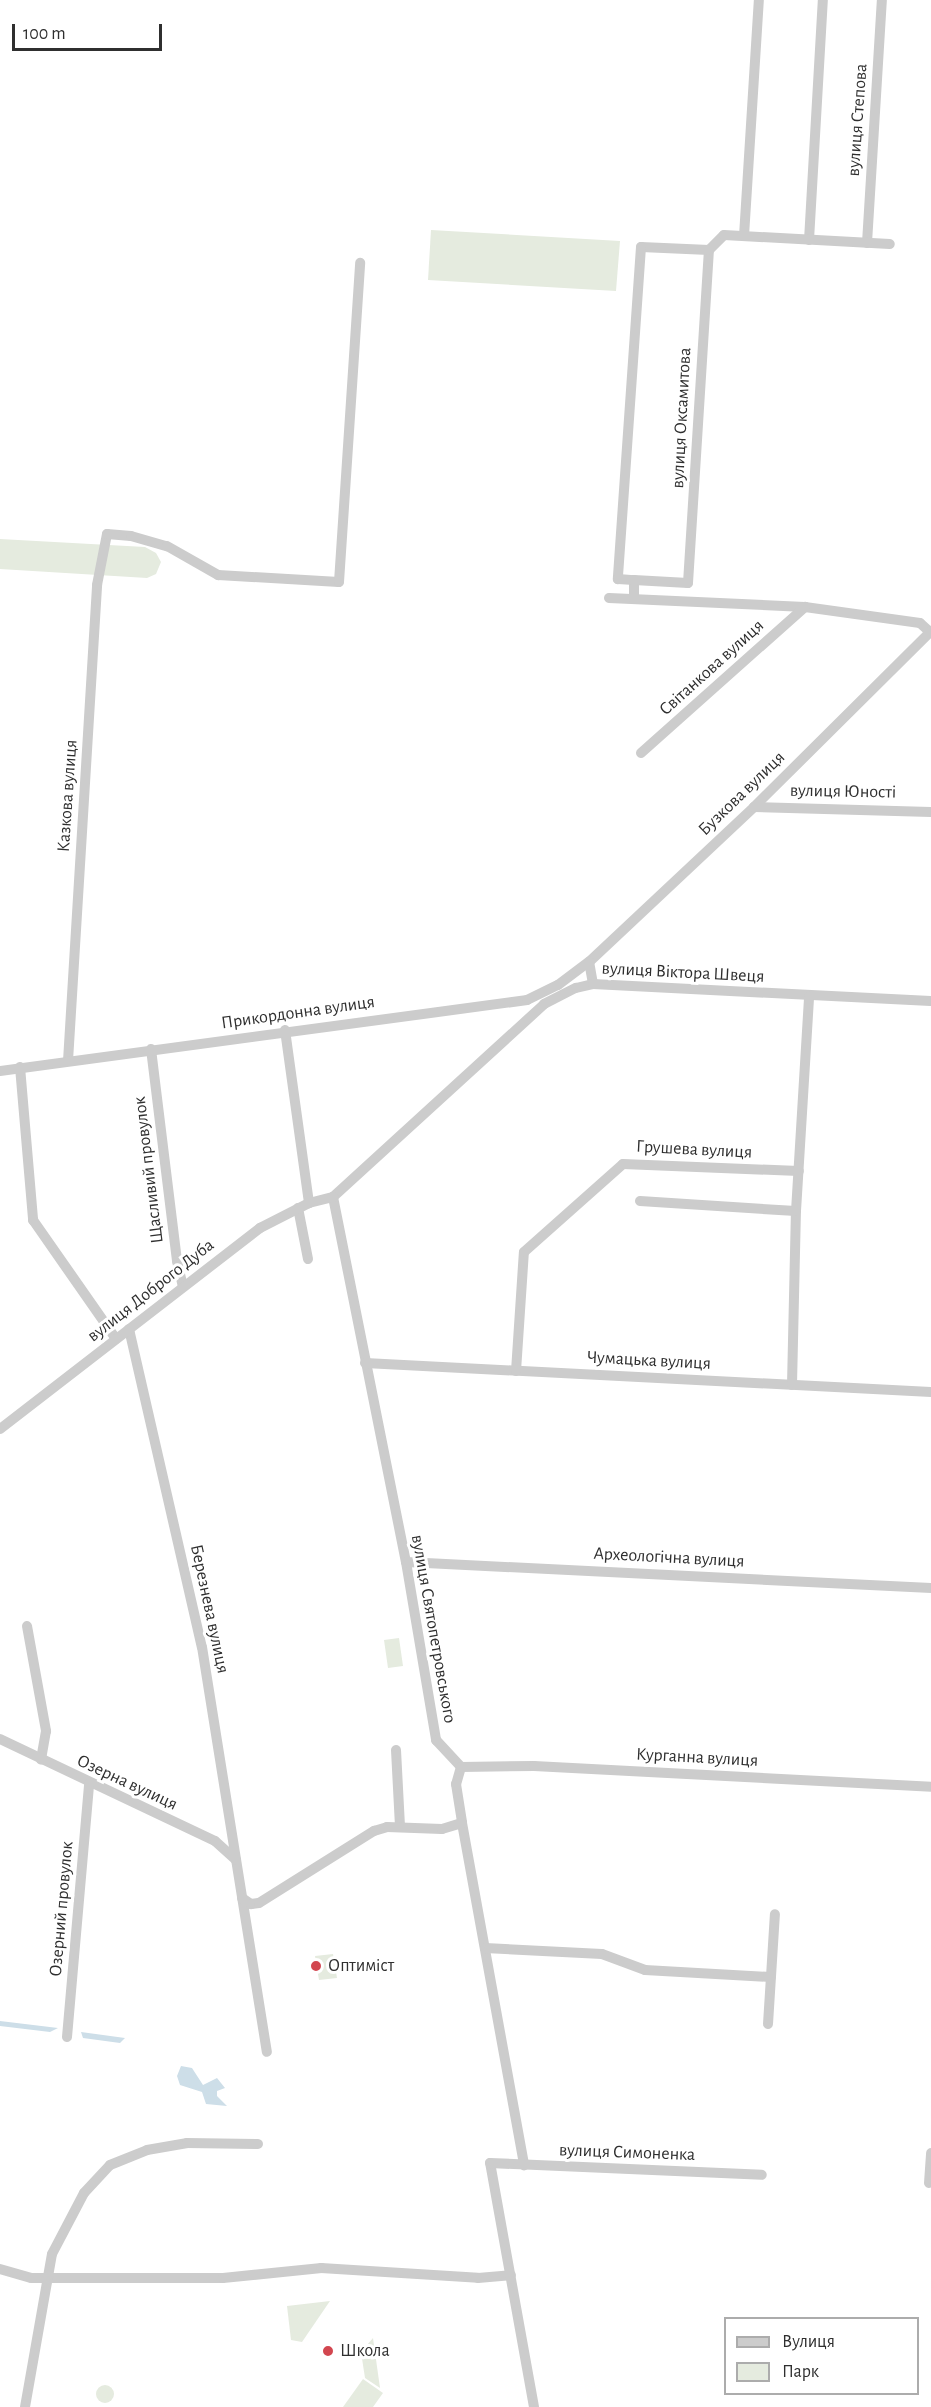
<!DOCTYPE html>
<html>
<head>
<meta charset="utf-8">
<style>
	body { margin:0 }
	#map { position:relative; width:931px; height:2407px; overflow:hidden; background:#fff; font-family:"Alegreya Sans",sans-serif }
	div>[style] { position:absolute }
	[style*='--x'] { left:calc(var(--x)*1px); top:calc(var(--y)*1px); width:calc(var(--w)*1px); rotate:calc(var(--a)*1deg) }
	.green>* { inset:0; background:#e5ebdf }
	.round { border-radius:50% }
	.water>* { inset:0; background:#cddee8 }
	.minor>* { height:10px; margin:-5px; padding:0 5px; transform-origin:5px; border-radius:5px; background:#ccc }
	.dots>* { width:16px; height:16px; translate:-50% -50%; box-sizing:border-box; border:3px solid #fff; border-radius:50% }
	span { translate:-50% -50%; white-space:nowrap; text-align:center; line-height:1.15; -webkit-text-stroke:6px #fff; paint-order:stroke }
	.street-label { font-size:18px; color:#2f2f2f }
	.poi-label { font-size:18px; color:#2f2f2f }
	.left { translate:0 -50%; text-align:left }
	.legend { position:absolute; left:724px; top:2317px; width:195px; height:78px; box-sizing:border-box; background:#fff; border:2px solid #acacac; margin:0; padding:8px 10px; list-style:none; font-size:18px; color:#2f2f2f }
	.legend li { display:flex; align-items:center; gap:12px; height:30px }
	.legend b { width:30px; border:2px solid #acacac }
	.scale { position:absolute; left:12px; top:24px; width:150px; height:27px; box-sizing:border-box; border:3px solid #2f2f2f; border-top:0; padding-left:8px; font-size:18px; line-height:21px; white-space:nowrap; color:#2f2f2f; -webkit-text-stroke:4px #fff; paint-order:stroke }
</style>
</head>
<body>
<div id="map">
	<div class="green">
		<i style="clip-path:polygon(431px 230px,620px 241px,616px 291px,428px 280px)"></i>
		<i style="clip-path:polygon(0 539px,145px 547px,156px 553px,161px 562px,156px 574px,147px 578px,0 569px)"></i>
		<i style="clip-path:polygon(399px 1638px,403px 1666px,388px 1668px,384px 1640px)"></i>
		<i style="clip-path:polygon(333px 1954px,337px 1978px,319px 1980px,315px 1956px)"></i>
		<i style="clip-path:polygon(330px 2301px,302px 2342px,291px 2340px,287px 2306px)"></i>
		<i style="clip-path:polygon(373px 2338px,380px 2388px,365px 2378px,361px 2352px)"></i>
		<i style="clip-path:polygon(363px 2379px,383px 2393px,373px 2407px,343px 2407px)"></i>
		<i class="round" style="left:96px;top:2385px;width:18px;height:18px"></i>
	</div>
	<div class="water">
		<i style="clip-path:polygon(0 2021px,58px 2028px,50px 2032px,0 2026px)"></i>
		<i style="clip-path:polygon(81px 2032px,125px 2038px,120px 2043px,83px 2038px)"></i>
		<i style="clip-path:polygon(181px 2066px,192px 2068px,203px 2085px,217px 2078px,225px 2088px,217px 2091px,217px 2096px,227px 2106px,206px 2104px,202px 2092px,180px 2085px,177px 2076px)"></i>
	</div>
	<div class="minor">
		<i style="--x:744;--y:236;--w:236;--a:-86.4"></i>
		<i style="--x:809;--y:240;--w:240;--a:-86.7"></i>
		<i style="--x:867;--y:243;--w:243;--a:-86.5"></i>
		<i style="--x:709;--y:250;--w:21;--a:-45"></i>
		<i style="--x:724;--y:235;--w:166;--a:3.1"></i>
		<i style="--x:609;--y:598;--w:196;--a:2.6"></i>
		<i style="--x:805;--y:607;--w:116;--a:7.9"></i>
		<i style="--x:920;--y:623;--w:13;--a:42"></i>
		<i style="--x:634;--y:599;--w:19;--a:-90"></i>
		<i style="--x:634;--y:580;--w:54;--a:3.2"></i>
		<i style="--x:688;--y:583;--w:334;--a:-86.4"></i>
		<i style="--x:709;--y:250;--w:68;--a:-177.5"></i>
		<i style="--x:641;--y:247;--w:333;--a:94"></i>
		<i style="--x:618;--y:579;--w:16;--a:4"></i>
		<i style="--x:641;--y:753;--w:220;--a:-41.7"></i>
		<i style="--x:754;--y:807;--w:177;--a:1.6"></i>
		<i style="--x:593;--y:984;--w:22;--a:-100"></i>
		<i style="--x:589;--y:962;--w:226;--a:-43.2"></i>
		<i style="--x:754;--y:807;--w:250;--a:-44.8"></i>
		<i style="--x:285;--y:1030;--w:175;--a:82.1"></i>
		<i style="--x:151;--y:1049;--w:214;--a:83"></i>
		<i style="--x:177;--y:1261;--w:26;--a:77"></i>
		<i style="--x:68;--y:1061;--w:477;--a:-86.5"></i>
		<i style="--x:97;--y:585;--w:52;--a:-78.9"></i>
		<i style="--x:107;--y:534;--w:24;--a:5"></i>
		<i style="--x:131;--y:536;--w:37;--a:16"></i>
		<i style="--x:167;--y:546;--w:59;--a:29.6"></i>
		<i style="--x:218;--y:575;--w:121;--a:3.3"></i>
		<i style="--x:339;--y:582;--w:320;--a:-86.2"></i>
		<i style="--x:20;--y:1067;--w:154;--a:85.1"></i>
		<i style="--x:33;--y:1220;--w:145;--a:55.1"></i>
		<i style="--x:0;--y:1071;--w:532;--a:-7.67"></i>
		<i style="--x:527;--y:1000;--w:34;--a:-26"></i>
		<i style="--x:558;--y:985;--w:39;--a:-37"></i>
		<i style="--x:333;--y:1197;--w:372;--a:78.7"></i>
		<i style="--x:406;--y:1562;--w:181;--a:80.4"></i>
		<i style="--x:436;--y:1740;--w:37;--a:47"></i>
		<i style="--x:461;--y:1767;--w:18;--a:106"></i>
		<i style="--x:456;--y:1784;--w:39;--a:81"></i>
		<i style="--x:462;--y:1823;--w:348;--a:79.7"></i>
		<i style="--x:333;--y:1197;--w:286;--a:-42.4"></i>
		<i style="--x:544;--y:1004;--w:36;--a:-27"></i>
		<i style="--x:576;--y:988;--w:17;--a:-13"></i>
		<i style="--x:593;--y:984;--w:338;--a:2.9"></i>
		<i style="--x:640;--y:1201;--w:156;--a:3.7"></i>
		<i style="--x:298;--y:1208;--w:52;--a:78.9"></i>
		<i style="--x:129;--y:1329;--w:326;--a:77.1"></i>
		<i style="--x:202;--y:1647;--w:410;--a:80.9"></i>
		<i style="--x:365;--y:1363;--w:567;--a:2.93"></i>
		<i style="--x:516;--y:1371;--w:119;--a:-86.2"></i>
		<i style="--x:524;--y:1252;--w:132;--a:-41.6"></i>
		<i style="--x:623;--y:1164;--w:176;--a:2.3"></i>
		<i style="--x:792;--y:1385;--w:174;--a:-88.7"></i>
		<i style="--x:796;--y:1211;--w:215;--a:-86.5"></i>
		<i style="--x:0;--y:1429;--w:329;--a:-37.7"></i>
		<i style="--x:260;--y:1228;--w:55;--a:-27"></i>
		<i style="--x:309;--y:1203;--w:25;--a:-14"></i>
		<i style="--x:406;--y:1562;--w:526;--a:2.84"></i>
		<i style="--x:27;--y:1626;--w:107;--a:79.7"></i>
		<i style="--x:46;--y:1731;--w:29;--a:100"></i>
		<i style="--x:0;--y:1739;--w:238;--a:25.4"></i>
		<i style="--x:215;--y:1841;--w:28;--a:42"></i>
		<i style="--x:396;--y:1750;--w:77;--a:87"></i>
		<i style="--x:461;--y:1767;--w:73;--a:-0.8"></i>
		<i style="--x:534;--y:1766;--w:398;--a:3"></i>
		<i style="--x:242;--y:1898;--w:11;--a:34"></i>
		<i style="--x:251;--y:1904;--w:8;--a:-7"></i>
		<i style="--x:259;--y:1903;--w:136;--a:-32.1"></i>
		<i style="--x:374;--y:1831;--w:14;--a:-17"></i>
		<i style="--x:387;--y:1827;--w:55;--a:2.1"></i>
		<i style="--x:442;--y:1829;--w:21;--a:-17"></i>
		<i style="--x:485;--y:1948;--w:117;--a:2.9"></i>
		<i style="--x:602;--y:1954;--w:46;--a:20.4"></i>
		<i style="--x:645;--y:1970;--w:126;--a:3.2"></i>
		<i style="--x:768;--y:2024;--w:110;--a:-86.4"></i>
		<i style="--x:67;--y:2037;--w:254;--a:-85"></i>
		<i style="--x:929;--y:2183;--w:30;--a:-86"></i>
		<i style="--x:0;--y:2269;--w:32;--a:16"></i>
		<i style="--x:31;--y:2278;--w:192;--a:0"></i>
		<i style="--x:223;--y:2278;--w:99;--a:-5.8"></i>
		<i style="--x:321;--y:2268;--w:157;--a:3.6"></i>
		<i style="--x:478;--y:2278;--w:33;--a:-5"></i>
		<i style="--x:25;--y:2407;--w:155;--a:-80"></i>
		<i style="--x:52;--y:2254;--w:69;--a:-62.3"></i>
		<i style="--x:84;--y:2193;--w:38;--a:-47"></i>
		<i style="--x:110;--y:2165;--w:40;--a:-22"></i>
		<i style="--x:147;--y:2150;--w:41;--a:-9.9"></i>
		<i style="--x:187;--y:2143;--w:71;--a:0.8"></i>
		<i style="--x:534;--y:2407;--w:248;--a:-100.2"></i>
		<i style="--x:490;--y:2163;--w:272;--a:2.5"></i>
	</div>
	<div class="dots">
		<i style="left:316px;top:1966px;background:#d2464f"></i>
		<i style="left:328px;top:2351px;background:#d2464f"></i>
	</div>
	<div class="street-label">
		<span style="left:858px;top:120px;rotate:-86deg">вулиця Степова</span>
		<span style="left:682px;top:418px;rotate:-87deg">вулиця Оксамитова</span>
		<span style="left:712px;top:668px;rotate:-42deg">Світанкова вулиця</span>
		<span style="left:843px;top:792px;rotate:1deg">вулиця Юності</span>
		<span style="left:742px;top:794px;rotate:-44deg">Бузкова вулиця</span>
		<span style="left:68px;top:796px;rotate:-86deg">Казкова вулиця</span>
		<span style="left:683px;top:973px;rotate:3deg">вулиця Віктора Швеця</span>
		<span style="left:298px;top:1013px;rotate:-8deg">Прикордонна вулиця</span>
		<span style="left:694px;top:1150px;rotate:3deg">Грушева вулиця</span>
		<span style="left:149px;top:1170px;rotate:-97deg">Щасливий провулок</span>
		<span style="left:151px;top:1291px;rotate:-38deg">вулиця Доброго Дуба</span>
		<span style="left:649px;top:1361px;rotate:3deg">Чумацька вулиця</span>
		<span style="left:669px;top:1558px;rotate:3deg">Археологічна вулиця</span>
		<span style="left:209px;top:1609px;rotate:78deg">Березнева вулиця</span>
		<span style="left:433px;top:1629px;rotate:80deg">вулиця Святопетровського</span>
		<span style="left:697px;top:1758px;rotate:3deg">Курганна вулиця</span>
		<span style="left:127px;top:1783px;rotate:25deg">Озерна вулиця</span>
		<span style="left:62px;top:1909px;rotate:-85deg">Озерний провулок</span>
		<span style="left:627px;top:2153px;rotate:2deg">вулиця Симоненка</span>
	</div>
	<div class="poi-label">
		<span class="left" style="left:328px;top:1966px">Оптиміст</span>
		<span class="left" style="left:340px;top:2351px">Школа</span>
	</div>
	<ul class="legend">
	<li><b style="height:8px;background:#ccc"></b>Вулиця</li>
	<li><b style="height:16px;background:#e5ebdf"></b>Парк</li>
	</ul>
	<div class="scale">100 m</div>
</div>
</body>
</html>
